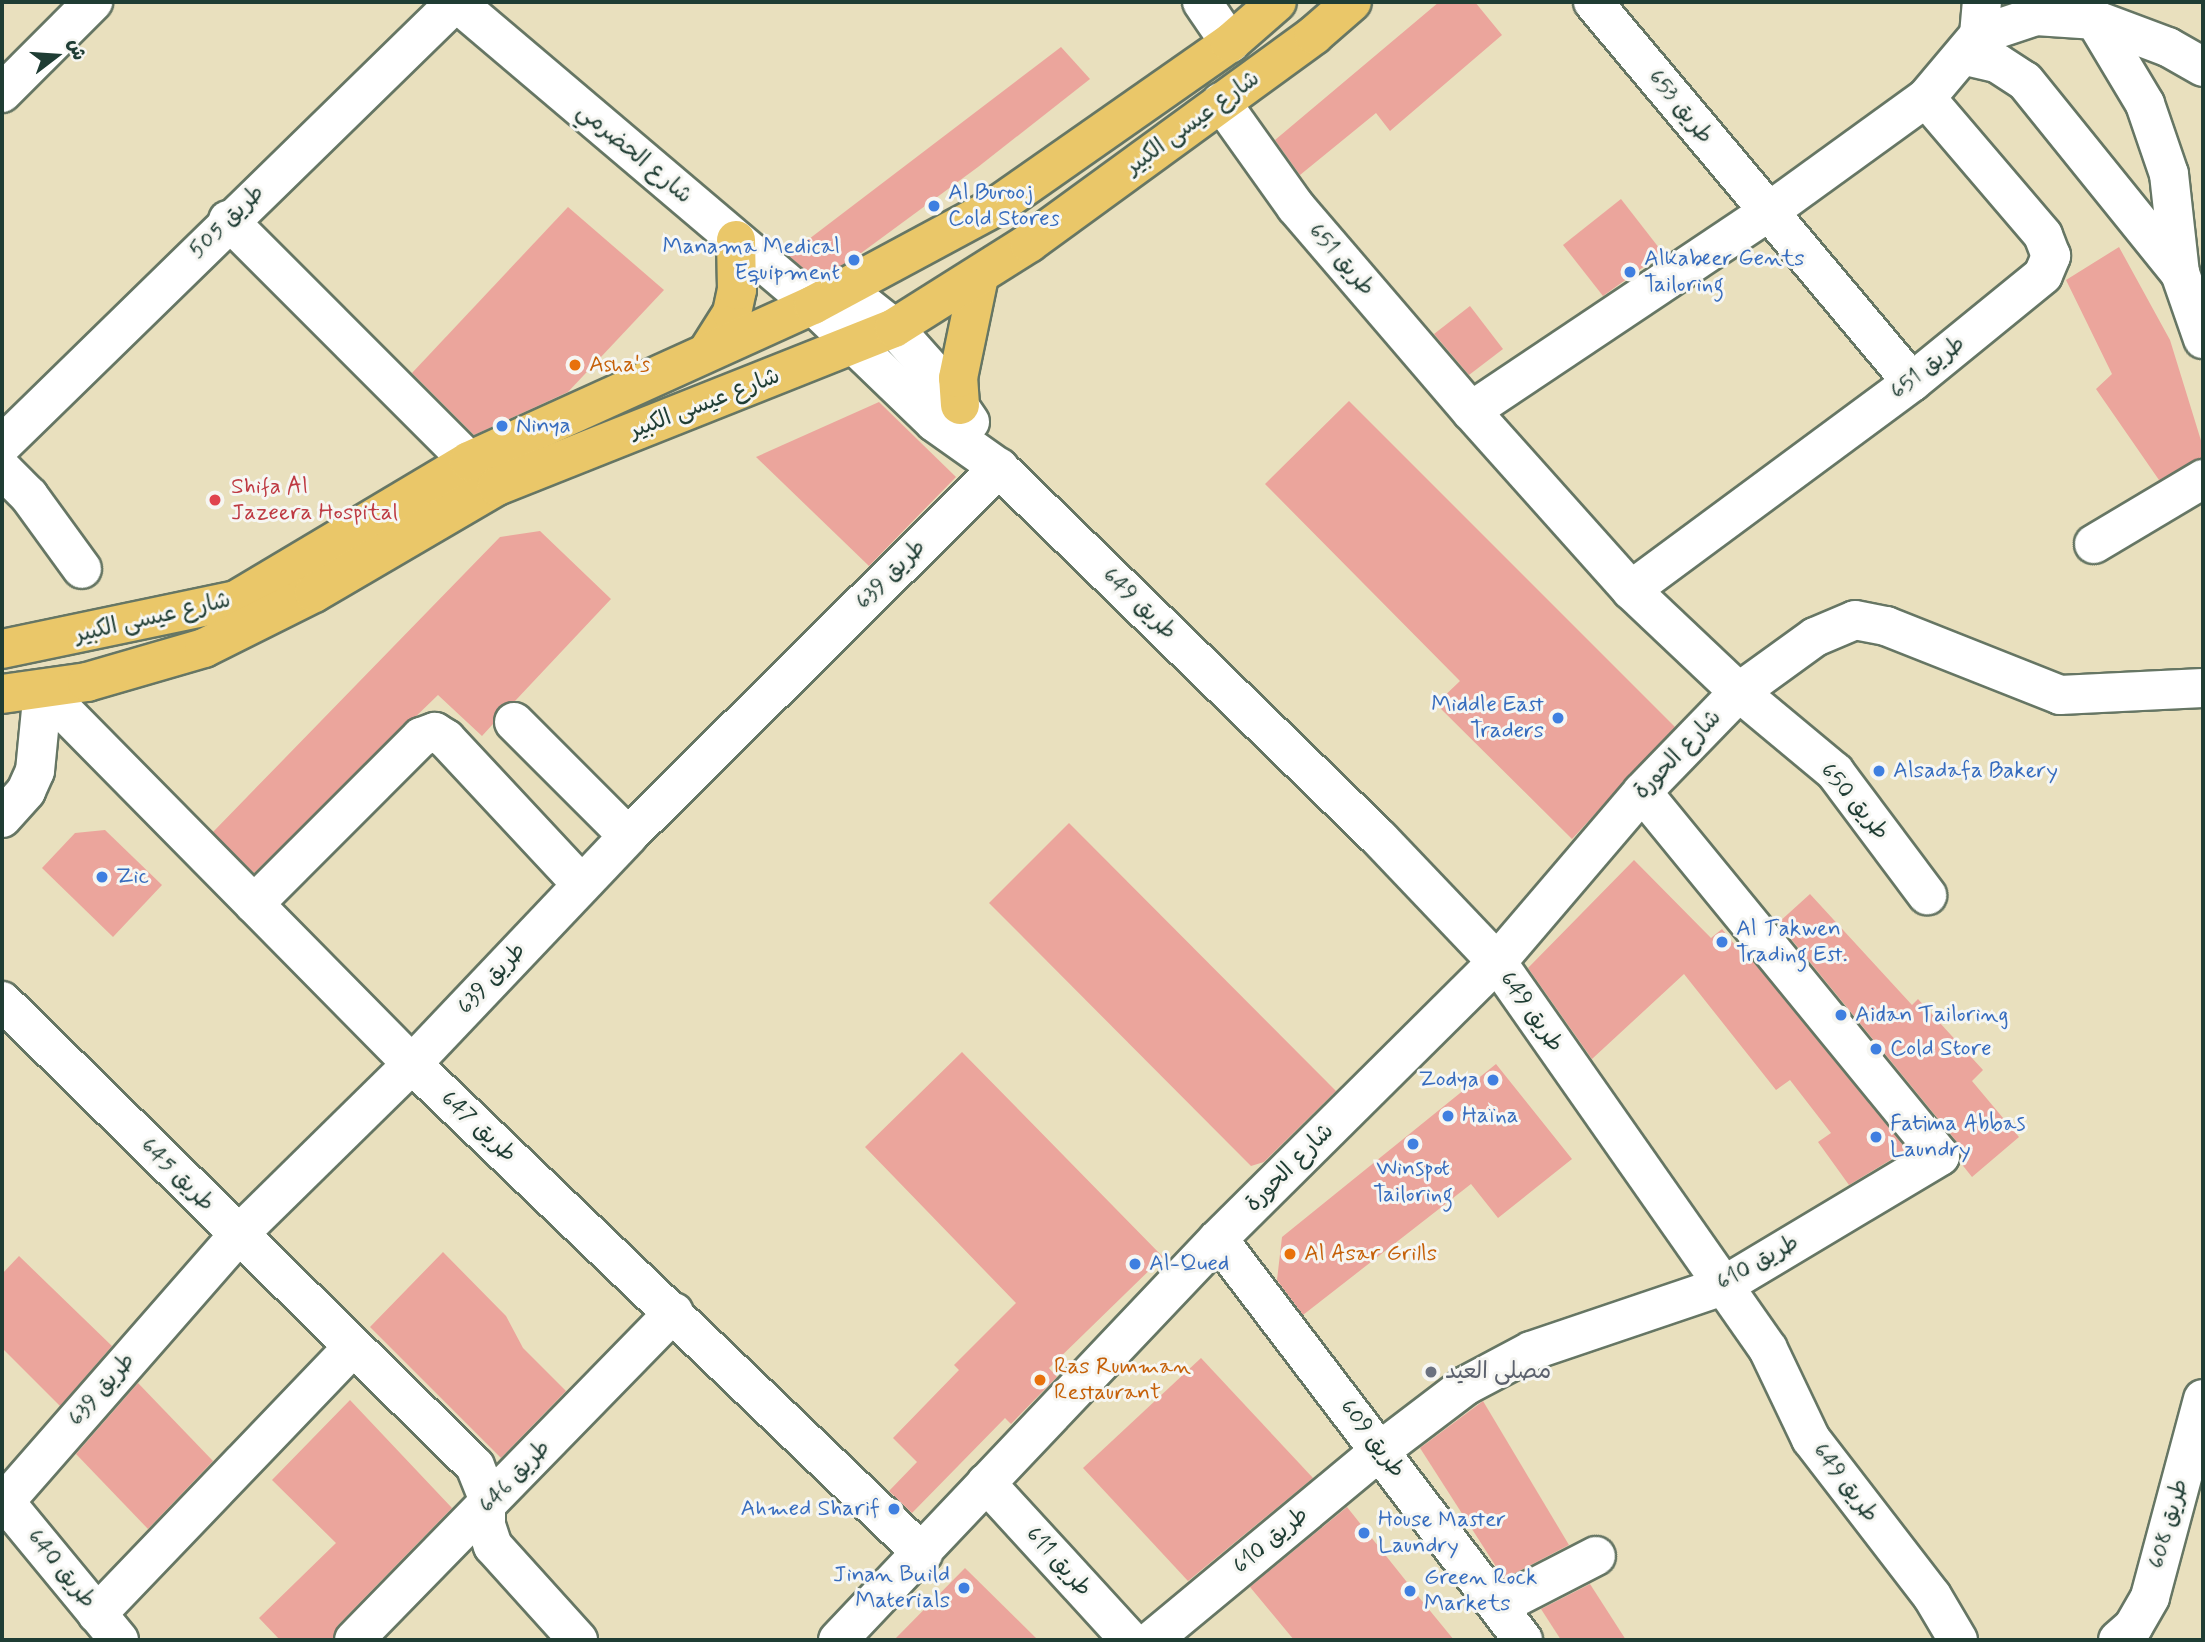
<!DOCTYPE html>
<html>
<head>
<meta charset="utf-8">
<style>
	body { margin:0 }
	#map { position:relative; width:2205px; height:1642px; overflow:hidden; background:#e9e0be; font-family:Mynerve,"Playpen Sans Arabic",sans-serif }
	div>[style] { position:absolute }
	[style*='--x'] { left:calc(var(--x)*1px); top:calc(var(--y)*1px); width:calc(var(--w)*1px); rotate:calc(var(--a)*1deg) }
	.building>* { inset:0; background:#eba59c }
	.roads { filter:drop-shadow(2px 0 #667664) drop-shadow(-2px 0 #667664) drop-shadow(0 2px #667664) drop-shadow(0 -2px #667664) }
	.minor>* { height:38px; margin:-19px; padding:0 19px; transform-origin:19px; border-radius:19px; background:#fff }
	.major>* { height:38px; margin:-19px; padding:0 19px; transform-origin:19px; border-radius:19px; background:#eac769 }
	.dots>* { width:19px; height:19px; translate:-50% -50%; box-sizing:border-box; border:4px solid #f6f6f2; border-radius:50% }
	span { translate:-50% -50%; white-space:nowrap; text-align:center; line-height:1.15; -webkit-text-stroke:6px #f6f6f2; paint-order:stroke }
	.street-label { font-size:23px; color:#1f3d34 }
	.shop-label { font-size:23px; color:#366cbe }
	.left { translate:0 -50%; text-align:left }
	.right { translate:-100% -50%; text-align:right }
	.food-label { font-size:23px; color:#c56008 }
	.health-label { font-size:23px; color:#be3a42 }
	.worship-label { font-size:23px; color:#5b616d }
	.frame { position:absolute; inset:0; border:4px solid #1f3d34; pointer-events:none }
	.north { position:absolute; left:21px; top:21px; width:70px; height:70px; -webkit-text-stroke:5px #f6f6f2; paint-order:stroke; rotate:73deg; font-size:19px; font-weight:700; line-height:28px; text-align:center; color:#1f3d34 }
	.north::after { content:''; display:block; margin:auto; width:24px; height:32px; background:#1f3d34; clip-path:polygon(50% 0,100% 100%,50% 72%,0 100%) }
</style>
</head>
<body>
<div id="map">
	<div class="building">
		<i style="clip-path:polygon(1439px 2px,1475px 2px,1502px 35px,1390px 131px,1376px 113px,1300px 175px,1275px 140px)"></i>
		<i style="clip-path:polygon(1061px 47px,1090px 79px,978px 167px,853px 259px,816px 279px,788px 255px)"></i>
		<i style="clip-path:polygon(1621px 199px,1663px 253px,1603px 296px,1563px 245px)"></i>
		<i style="clip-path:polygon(568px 207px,664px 290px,568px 392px,474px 435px,412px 373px)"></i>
		<i style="clip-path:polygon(2119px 247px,2170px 340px,2203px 447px,2203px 457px,2159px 480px,2096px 389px,2112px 374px,2066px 280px)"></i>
		<i style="clip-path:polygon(1470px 306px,1503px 349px,1469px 375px,1434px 334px)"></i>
		<i style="clip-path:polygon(1349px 401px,1675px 727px,1572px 839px,1436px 704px,1460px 681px,1265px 484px)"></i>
		<i style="clip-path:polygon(879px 402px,956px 477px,869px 566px,756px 457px)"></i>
		<i style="clip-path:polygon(540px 531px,611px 599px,515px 701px,498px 707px,493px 724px,482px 736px,438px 695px,254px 873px,213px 832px,500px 537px)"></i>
		<i style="clip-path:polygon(1069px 823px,1336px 1091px,1264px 1162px,1251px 1166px,989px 903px)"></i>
		<i style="clip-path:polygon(105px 830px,162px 885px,113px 937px,42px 868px,75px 833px)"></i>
		<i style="clip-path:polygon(1634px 860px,1711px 938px,1722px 929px,1743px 955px,1746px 953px,1907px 1150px,1849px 1185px,1818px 1142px,1831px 1133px,1790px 1080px,1776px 1090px,1684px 974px,1592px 1059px,1528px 968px)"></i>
		<i style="clip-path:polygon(1810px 894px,1912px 1005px,1918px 999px,1983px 1070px,1972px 1081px,2019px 1137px,1972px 1177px,1960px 1162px,1957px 1142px,1778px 923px)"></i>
		<i style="clip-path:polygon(962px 1052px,1163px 1257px,1049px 1368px,1057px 1377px,1048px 1386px,1011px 1424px,1005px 1418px,912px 1513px,889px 1491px,917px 1462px,893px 1438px,959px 1370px,954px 1365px,1016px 1303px,865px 1147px)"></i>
		<i style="clip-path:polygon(1496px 1064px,1572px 1159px,1498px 1218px,1471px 1184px,1303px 1315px,1277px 1280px,1282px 1237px)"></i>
		<i style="clip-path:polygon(443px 1252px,506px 1316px,523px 1348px,566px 1391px,501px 1458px,370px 1327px)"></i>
		<i style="clip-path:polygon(19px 1256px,112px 1346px,60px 1406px,2px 1348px,2px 1274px)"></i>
		<i style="clip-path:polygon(1201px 1358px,1313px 1478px,1188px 1581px,1083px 1468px)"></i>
		<i style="clip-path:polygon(138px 1383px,213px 1461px,148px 1529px,76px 1454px)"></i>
		<i style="clip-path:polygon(350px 1400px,452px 1508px,338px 1625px,333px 1640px,280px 1640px,259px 1618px,336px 1543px,272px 1480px)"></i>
		<i style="clip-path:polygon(1483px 1401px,1569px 1545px,1504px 1579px,1420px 1448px)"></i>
		<i style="clip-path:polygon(1347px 1507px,1422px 1601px,1454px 1640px,1294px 1640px,1250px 1587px)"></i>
		<i style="clip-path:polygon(965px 1568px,1038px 1640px,894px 1640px)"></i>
		<i style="clip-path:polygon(1590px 1584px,1626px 1640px,1561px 1640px,1541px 1609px)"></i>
	</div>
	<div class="roads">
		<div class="minor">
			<i style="--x:456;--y:2;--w:468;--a:40.3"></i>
			<i style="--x:813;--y:305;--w:168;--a:44"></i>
			<i style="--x:934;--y:422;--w:80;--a:35.3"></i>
			<i style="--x:999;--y:468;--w:532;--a:44.24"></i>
			<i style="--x:1380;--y:839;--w:170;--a:46.4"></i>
			<i style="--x:1497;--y:962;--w:472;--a:55"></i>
			<i style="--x:1768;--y:1349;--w:100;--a:64.5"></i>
			<i style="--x:1811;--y:1439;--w:198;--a:52.4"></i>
			<i style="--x:1932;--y:1596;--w:51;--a:59.4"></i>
			<i style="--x:1202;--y:2;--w:50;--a:55.7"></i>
			<i style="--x:1593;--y:2;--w:496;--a:50"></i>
			<i style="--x:2084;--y:2;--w:119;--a:59.1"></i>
			<i style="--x:2145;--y:104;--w:74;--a:71.1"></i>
			<i style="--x:2169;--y:174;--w:100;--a:83.7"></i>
			<i style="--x:2180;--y:273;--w:70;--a:70.8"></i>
			<i style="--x:1979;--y:35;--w:60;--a:-18.4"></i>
			<i style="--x:2036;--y:16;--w:60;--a:3.8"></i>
			<i style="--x:2096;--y:20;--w:77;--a:20.6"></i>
			<i style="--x:2168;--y:47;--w:40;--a:29.7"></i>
			<i style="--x:1966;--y:56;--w:32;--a:13"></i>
			<i style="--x:1997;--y:63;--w:33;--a:33"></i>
			<i style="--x:2025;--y:81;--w:247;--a:51.1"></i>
			<i style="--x:2;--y:93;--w:129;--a:-45"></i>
			<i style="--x:1221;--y:102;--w:129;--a:54.5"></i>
			<i style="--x:1296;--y:207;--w:269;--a:49.4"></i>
			<i style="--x:1471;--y:411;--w:240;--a:48.2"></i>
			<i style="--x:1631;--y:590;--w:149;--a:43.4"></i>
			<i style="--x:1739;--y:692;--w:125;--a:39.8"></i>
			<i style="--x:1835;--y:772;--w:154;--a:53.2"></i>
			<i style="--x:228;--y:220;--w:341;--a:45"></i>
			<i style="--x:469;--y:461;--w:31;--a:63"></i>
			<i style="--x:845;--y:289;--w:63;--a:38.5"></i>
			<i style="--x:894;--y:328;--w:75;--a:48.2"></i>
			<i style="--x:944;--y:384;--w:46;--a:55.6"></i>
			<i style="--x:1471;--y:411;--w:356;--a:-33.8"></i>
			<i style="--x:1767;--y:213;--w:196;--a:-35.9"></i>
			<i style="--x:1926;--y:98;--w:82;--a:-49.9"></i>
			<i style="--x:1979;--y:35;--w:33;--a:-85"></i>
			<i style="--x:2;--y:445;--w:634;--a:-44.3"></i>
			<i style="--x:2;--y:469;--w:38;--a:45"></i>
			<i style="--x:29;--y:496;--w:90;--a:54"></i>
			<i style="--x:2094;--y:544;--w:127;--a:-30.8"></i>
			<i style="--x:1631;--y:590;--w:350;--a:-36.5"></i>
			<i style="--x:1912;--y:382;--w:169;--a:-39.2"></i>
			<i style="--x:2043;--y:275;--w:21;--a:-67"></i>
			<i style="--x:2051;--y:256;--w:22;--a:-111"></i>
			<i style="--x:2043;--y:235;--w:180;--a:-130.5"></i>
			<i style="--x:43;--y:690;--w:525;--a:45.39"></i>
			<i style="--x:412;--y:1064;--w:708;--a:43.8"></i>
			<i style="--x:514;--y:722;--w:161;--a:45"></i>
			<i style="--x:2;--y:818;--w:36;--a:-48"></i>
			<i style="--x:26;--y:791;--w:22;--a:-66"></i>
			<i style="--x:35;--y:771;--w:81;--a:-84.4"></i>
			<i style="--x:254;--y:904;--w:236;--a:-45"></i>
			<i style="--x:421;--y:737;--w:15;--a:-20"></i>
			<i style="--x:435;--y:732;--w:13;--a:32"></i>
			<i style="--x:446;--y:739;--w:198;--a:47"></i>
			<i style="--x:2;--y:1001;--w:663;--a:44.51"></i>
			<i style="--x:475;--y:1466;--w:29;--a:68"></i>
			<i style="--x:486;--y:1493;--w:32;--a:90"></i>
			<i style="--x:486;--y:1525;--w:22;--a:72"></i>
			<i style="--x:493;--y:1546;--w:127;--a:47.9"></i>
			<i style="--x:1218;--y:1239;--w:504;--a:52.74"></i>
			<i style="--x:986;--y:1483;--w:213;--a:47.5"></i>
			<i style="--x:2;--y:1498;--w:184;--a:50.5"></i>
			<i style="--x:2;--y:1505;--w:359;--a:-48.8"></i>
			<i style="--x:238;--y:1235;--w:244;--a:-44.5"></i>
			<i style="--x:412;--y:1064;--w:314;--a:-46.5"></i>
			<i style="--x:628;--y:836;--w:523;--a:-44.77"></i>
			<i style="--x:1499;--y:1606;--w:109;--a:-27.3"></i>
			<i style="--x:97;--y:1614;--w:370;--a:-46.2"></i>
			<i style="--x:354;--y:1640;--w:458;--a:-45.7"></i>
			<i style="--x:838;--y:1640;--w:552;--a:-46.54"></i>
			<i style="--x:1218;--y:1239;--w:393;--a:-44.8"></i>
			<i style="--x:1497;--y:962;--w:223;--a:-49.5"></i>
			<i style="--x:1642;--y:792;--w:139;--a:-45.9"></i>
			<i style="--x:1739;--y:692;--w:94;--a:-35.9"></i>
			<i style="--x:1815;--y:637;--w:43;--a:-23"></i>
			<i style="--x:1855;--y:620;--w:32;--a:11"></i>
			<i style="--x:1886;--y:626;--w:187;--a:21.6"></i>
			<i style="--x:2060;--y:695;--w:143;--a:-2.8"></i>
			<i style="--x:1152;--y:1640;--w:298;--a:-39.7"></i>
			<i style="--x:1381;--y:1450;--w:106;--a:-37.3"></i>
			<i style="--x:1465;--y:1386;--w:75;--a:-27.9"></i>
			<i style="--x:1531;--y:1351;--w:203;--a:-18.7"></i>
			<i style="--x:1723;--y:1286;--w:253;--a:-30.9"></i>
			<i style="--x:1940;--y:1156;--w:470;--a:-129.3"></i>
			<i style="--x:2118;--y:1640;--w:20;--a:-41"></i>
			<i style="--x:2133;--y:1627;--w:34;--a:-60"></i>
			<i style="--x:2150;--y:1597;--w:205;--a:-75"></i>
		</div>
		<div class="major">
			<i style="--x:708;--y:351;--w:45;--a:-57.7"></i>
			<i style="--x:732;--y:313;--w:24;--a:-78"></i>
			<i style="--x:737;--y:290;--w:50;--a:-91.1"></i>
			<i style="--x:960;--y:405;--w:27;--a:-94"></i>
			<i style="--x:958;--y:378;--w:103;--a:-78.3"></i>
			<i style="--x:2;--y:649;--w:239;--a:-11.8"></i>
			<i style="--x:236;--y:600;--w:271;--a:-30.8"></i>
			<i style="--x:469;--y:461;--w:378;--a:-24.4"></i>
			<i style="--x:813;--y:305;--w:209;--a:-28.3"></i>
			<i style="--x:997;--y:206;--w:284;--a:-35"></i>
			<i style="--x:1230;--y:43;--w:62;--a:-41.1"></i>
			<i style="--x:2;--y:694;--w:86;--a:-8"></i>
			<i style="--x:87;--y:682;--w:122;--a:-16.2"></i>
			<i style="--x:204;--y:648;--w:123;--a:-26.6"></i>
			<i style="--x:314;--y:593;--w:212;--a:-30.3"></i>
			<i style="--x:497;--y:486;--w:427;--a:-21.7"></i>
			<i style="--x:894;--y:328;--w:160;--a:-32.2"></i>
			<i style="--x:1029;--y:243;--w:353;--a:-36.1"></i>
			<i style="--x:1314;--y:35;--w:50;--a:-41"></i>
		</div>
	</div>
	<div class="dots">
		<i style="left:934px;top:206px;background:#3f7fe0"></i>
		<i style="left:854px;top:260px;background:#3f7fe0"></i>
		<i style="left:1630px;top:272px;background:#3f7fe0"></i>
		<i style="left:575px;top:365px;background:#e8710a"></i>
		<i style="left:502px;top:426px;background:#3f7fe0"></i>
		<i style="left:215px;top:500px;background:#e0444e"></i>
		<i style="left:1558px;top:718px;background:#3f7fe0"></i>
		<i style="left:1879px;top:771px;background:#3f7fe0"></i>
		<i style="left:102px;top:877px;background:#3f7fe0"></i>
		<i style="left:1722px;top:942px;background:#3f7fe0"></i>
		<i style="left:1841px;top:1015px;background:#3f7fe0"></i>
		<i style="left:1876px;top:1049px;background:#3f7fe0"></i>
		<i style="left:1493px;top:1080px;background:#3f7fe0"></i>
		<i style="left:1448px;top:1116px;background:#3f7fe0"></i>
		<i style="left:1876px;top:1137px;background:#3f7fe0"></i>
		<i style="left:1413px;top:1144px;background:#3f7fe0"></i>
		<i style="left:1290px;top:1254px;background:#e8710a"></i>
		<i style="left:1135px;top:1264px;background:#3f7fe0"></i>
		<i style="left:1431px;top:1372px;background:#6b7280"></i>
		<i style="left:1040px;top:1380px;background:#e8710a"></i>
		<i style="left:894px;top:1509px;background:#3f7fe0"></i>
		<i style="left:1364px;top:1533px;background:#3f7fe0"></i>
		<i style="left:964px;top:1588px;background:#3f7fe0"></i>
		<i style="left:1410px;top:1591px;background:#3f7fe0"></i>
	</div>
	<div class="street-label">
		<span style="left:1680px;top:107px;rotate:51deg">طريق 653</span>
		<span style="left:1193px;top:123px;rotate:-36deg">شارع عيسى الكبير</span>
		<span style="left:634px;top:154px;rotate:40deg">شارع الحضرمي</span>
		<span style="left:227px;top:222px;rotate:-44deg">طريق 505</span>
		<span style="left:1341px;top:260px;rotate:49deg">طريق 651</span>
		<span style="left:1928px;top:368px;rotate:-38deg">طريق 651</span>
		<span style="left:705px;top:404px;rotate:-21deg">شارع عيسى الكبير</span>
		<span style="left:891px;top:575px;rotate:-45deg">طريق 639</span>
		<span style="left:1139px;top:604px;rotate:44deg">طريق 649</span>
		<span style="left:153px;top:618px;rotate:-13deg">شارع عيسى الكبير</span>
		<span style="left:1678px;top:755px;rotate:-46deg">شارع الحورة</span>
		<span style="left:1854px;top:802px;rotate:50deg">طريق 650</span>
		<span style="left:492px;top:979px;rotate:-47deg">طريق 639</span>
		<span style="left:1531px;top:1012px;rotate:55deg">طريق 649</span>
		<span style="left:478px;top:1127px;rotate:43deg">طريق 647</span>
		<span style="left:1290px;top:1168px;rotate:-45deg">شارع الحورة</span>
		<span style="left:177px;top:1175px;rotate:45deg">طريق 645</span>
		<span style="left:1758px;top:1263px;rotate:-29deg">طريق 610</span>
		<span style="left:102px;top:1390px;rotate:-49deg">طريق 639</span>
		<span style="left:1372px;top:1439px;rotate:53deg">طريق 609</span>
		<span style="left:515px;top:1477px;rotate:-46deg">طريق 646</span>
		<span style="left:1845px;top:1483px;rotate:53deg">طريق 649</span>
		<span style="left:2169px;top:1524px;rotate:-74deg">طريق 608</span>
		<span style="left:1271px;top:1541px;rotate:-40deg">طريق 610</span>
		<span style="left:1058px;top:1562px;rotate:48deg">طريق 611</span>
		<span style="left:61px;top:1569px;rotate:51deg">طريق 640</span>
	</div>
	<div class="shop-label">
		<span class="left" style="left:948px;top:206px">Al Burooj<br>Cold Stores</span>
		<span class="right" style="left:840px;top:260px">Manama Medical<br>Equipment</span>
		<span class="left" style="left:1644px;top:272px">Alkabeer Gents<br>Tailoring</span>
		<span class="left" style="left:516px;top:426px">Ninya</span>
		<span class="right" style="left:1544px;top:718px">Middle East<br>Traders</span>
		<span class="left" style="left:1893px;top:771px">Alsadafa Bakery</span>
		<span class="left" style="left:116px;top:877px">Zic</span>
		<span class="left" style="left:1736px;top:942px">Al Takwen<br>Trading Est.</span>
		<span class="left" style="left:1855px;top:1015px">Aidan Tailoring</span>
		<span class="left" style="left:1890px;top:1049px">Cold Store</span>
		<span class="right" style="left:1479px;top:1080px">Zodya</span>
		<span class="left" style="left:1462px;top:1116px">Haïna</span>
		<span class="left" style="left:1890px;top:1137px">Fatima Abbas<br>Laundry</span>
		<span style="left:1413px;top:1182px">Winspot<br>Tailoring</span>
		<span class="left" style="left:1149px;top:1264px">Al-Qued</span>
		<span class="right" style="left:880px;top:1509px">Ahmed Sharif</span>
		<span class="left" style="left:1378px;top:1533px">House Master<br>Laundry</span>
		<span class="right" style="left:950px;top:1588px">Jinan Build<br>Materials</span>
		<span class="left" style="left:1424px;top:1591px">Green Rock<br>Markets</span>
	</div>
	<div class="food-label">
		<span class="left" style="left:589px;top:365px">Asha's</span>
		<span class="left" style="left:1304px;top:1254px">Al Asar Grills</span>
		<span class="left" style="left:1054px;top:1380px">Ras Rumman<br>Restaurant</span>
	</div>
	<div class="health-label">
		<span class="left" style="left:231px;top:500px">Shifa Al<br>Jazeera Hospital</span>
	</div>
	<div class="worship-label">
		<span class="left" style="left:1445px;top:1372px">مصلى العيد</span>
	</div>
	<div class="frame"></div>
	<div class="north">ش</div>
</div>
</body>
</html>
